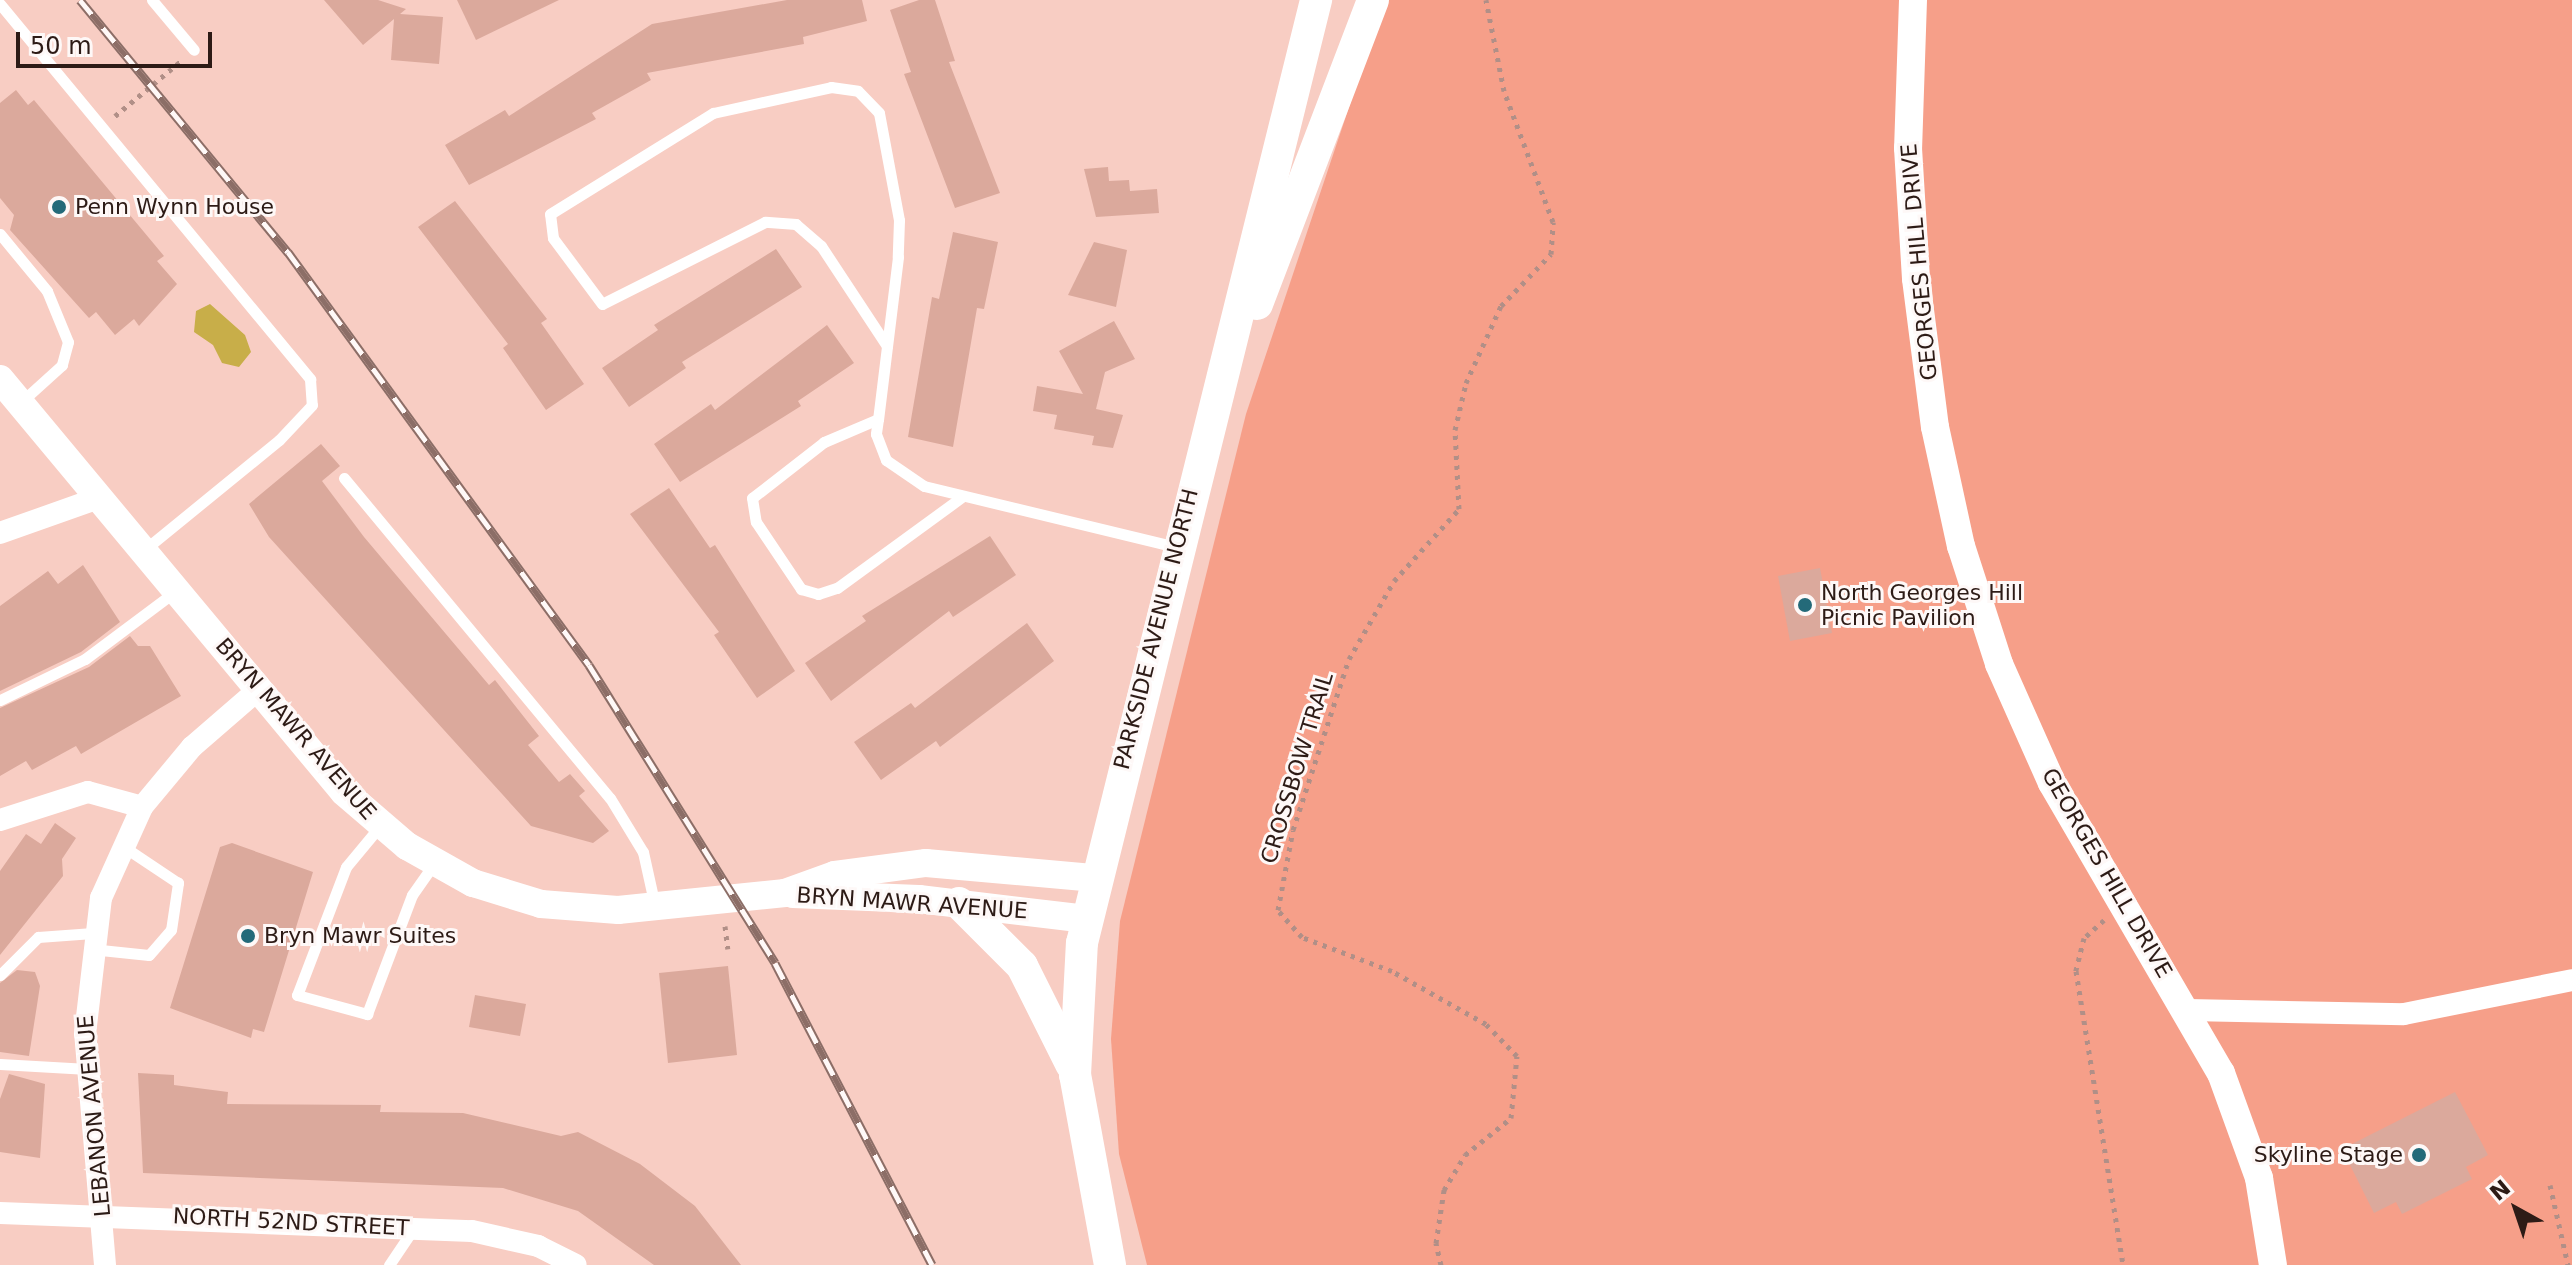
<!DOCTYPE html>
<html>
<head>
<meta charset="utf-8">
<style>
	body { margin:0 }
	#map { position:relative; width:2572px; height:1265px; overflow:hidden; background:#f8cdc3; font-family:"DejaVu Sans",sans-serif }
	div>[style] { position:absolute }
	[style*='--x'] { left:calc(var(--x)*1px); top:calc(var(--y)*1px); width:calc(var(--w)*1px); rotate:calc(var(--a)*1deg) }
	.green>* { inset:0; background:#f69f89 }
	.water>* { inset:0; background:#c8ae49 }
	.building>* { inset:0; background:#dba99c }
	.path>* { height:5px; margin-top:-2.5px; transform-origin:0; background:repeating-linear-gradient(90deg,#b18f87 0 4px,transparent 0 10px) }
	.service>* { height:11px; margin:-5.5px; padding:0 5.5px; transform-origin:5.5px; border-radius:5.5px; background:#fff }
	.minor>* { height:22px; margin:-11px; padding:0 11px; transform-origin:11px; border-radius:11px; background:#fff }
	.tertiary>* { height:28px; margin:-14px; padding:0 14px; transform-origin:14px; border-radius:14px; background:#fff }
	.secondary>* { height:32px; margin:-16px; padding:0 16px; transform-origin:16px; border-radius:16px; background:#fff }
	.rail>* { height:9px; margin-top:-4.5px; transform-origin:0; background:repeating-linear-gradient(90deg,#fef8f7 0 18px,#8c6e67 0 36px); box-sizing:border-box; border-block:2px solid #8c6e67 }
	.dots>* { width:22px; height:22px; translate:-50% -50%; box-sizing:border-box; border:4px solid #fef8f7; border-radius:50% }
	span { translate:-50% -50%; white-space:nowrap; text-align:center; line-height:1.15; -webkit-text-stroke:6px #fef8f7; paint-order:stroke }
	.poi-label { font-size:22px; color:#2d1b16 }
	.left { translate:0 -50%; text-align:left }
	.right { translate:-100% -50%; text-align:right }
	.street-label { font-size:22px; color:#2d1b16 }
	.north { position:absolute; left:2476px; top:1169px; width:80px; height:80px; -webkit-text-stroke:6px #fef8f7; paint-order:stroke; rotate:320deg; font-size:22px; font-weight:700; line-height:32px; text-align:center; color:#2d1b16 }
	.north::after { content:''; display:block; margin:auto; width:28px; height:36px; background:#2d1b16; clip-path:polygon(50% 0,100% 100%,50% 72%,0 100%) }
	.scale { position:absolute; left:16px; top:32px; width:196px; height:36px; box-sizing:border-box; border:4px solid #2d1b16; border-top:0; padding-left:10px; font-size:24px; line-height:28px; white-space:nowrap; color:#2d1b16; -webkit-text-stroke:6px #fef8f7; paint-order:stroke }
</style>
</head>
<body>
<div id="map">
	<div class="green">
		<i style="clip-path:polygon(1385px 0,2572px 0,2572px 1265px,1147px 1265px,1119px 1154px,1111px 1039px,1120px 921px,1246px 414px)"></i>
	</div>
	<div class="water">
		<i style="clip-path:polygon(210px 304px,245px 335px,251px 352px,239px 367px,222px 363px,213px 345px,194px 332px,196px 311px)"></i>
	</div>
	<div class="building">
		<i style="clip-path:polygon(324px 0,378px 0,406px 9px,400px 14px,443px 17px,439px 64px,391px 60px,394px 19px,363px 45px)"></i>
		<i style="clip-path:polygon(457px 0,559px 0,476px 40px)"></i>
		<i style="clip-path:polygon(787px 0,862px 0,867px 21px,803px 37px,804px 44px,647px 73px,651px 80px,592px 113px,596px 119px,469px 185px,445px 145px,505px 110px,509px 116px,652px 24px)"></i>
		<i style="clip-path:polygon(919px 0,935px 0,955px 61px,949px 62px,1000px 193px,955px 208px,904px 74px,911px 72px,890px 10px)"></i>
		<i style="clip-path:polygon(16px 90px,28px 105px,34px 100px,164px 256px,157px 261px,177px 284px,139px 326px,134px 319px,115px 335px,96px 312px,89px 318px,10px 230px,14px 215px,0 198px,0 103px)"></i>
		<i style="clip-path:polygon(1108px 167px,1109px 181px,1129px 180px,1130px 191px,1157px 189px,1159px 213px,1096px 217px,1084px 169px)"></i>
		<i style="clip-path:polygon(455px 201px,547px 319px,541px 323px,584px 384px,546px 410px,503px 348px,508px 344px,418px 227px)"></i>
		<i style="clip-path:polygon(953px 232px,998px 242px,984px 309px,977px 308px,953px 447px,908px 437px,932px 297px,939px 299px)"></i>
		<i style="clip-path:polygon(1094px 242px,1127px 250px,1116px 307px,1068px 295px)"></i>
		<i style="clip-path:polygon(776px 249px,802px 287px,682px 362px,686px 368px,629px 407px,602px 368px,658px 330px,654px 325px)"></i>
		<i style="clip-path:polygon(1114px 321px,1135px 359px,1105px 372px,1096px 409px,1123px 415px,1113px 448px,1092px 445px,1094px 436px,1054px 429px,1057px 415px,1033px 411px,1037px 386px,1083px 394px,1059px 351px)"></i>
		<i style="clip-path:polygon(827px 325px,854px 363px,798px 401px,801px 406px,680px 482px,654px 444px,711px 404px,715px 410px)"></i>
		<i style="clip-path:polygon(321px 444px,340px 466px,322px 481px,364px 537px,489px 685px,495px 680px,509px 698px,539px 736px,528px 745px,559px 782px,570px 774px,585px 791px,579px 796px,609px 831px,593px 843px,531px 826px,269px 537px,249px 504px)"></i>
		<i style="clip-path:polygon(669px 488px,710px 548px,715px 545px,795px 671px,757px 698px,714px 635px,719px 632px,630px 514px)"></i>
		<i style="clip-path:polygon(990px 536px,1016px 575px,953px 617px,949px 611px,831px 701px,805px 663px,866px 621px,862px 616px)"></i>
		<i style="clip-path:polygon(83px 565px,120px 622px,81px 652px,0 691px,0 606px,48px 571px,58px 584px)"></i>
		<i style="clip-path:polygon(1820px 568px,1832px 633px,1790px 641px,1778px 576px)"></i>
		<i style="clip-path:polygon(1027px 623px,1054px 661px,940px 747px,936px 741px,881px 780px,854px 742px,911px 703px,915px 708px)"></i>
		<i style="clip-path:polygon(130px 636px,138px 646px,150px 646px,181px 696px,81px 754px,76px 746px,32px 770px,26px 761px,0 776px,0 708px,89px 667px)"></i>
		<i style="clip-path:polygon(55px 823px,76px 838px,62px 859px,63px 876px,0 955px,0 871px,26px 834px,41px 844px)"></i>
		<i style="clip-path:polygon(232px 843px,313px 872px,264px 1032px,253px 1029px,251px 1038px,170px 1008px,220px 847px)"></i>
		<i style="clip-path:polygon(728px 966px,737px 1055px,668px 1063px,659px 973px)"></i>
		<i style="clip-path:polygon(17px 970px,35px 972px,40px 986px,29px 1056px,0 1052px,0 983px)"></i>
		<i style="clip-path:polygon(475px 995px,526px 1004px,520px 1036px,469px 1027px)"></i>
		<i style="clip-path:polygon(138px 1073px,174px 1075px,174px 1085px,228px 1092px,227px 1104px,381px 1105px,380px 1112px,463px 1113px,561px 1136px,578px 1132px,640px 1164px,695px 1206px,741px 1265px,654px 1265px,578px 1211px,503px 1188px,143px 1173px)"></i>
		<i style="clip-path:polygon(9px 1074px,45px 1084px,40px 1158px,0 1152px,0 1099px)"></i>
		<i style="clip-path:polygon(2455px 1092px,2488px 1155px,2466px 1167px,2472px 1179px,2402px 1214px,2396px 1202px,2374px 1213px,2342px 1149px)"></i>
	</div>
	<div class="path">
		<i style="--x:115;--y:116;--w:86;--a:-39.8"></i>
		<i style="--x:2104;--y:920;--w:27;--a:138"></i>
		<i style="--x:2084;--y:938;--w:34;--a:104"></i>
		<i style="--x:2076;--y:971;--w:298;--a:80.9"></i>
		<i style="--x:725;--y:926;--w:23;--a:83"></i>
		<i style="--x:2550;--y:1185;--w:82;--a:77.3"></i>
		<i style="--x:1441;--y:1265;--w:23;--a:-103"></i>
		<i style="--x:1436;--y:1243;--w:54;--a:-81.4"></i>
		<i style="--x:1444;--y:1190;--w:41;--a:-59"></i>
		<i style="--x:1465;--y:1155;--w:59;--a:-38.8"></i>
		<i style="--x:1511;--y:1118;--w:62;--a:-84.5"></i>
		<i style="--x:1517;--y:1056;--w:45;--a:-134.1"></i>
		<i style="--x:1486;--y:1024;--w:108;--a:-150.6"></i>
		<i style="--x:1392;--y:971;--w:96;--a:-159.3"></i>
		<i style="--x:1302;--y:937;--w:36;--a:-132"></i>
		<i style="--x:1278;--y:910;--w:81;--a:-79.4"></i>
		<i style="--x:1293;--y:830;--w:180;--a:-71.9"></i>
		<i style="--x:1349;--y:659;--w:90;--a:-60"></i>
		<i style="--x:1394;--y:581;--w:97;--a:-47.9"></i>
		<i style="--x:1459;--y:509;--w:79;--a:-92.9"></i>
		<i style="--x:1455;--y:430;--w:48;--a:-76.8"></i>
		<i style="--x:1466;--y:383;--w:85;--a:-65.6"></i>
		<i style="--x:1501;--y:306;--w:72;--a:-46.1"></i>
		<i style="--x:1551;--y:254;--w:32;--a:-86"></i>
		<i style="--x:1553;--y:222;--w:140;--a:-110.5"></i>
		<i style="--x:1504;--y:91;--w:93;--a:-101.2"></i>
	</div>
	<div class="service">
		<i style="--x:152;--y:0;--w:65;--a:50"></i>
		<i style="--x:0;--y:4;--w:487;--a:50.4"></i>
		<i style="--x:310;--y:379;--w:26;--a:86"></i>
		<i style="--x:312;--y:405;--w:48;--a:133.3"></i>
		<i style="--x:279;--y:440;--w:174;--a:140.8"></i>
		<i style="--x:0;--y:234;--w:74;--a:50.5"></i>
		<i style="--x:47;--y:291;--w:55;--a:67.6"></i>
		<i style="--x:68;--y:342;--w:24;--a:105"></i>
		<i style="--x:62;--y:365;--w:57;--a:137.9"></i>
		<i style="--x:887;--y:346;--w:120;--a:-123.4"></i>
		<i style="--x:821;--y:246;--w:33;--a:-139"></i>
		<i style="--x:796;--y:224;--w:31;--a:-176"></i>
		<i style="--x:765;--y:222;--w:182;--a:153.3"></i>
		<i style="--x:602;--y:304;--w:82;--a:-126.6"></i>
		<i style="--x:553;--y:238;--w:24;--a:-97"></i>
		<i style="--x:550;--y:214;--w:192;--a:-31.8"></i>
		<i style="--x:713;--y:113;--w:121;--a:-12.4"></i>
		<i style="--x:831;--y:87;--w:27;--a:8"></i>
		<i style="--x:858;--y:91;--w:30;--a:46"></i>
		<i style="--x:879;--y:113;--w:109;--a:79.4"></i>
		<i style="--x:899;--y:220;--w:37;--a:92"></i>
		<i style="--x:898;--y:257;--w:163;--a:97"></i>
		<i style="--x:878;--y:419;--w:15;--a:98"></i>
		<i style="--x:876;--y:434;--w:28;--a:69"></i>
		<i style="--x:886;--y:460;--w:46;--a:34.4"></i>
		<i style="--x:924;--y:486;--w:260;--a:13.6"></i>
		<i style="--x:878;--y:419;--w:59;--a:156.9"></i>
		<i style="--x:824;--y:442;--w:91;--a:142.1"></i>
		<i style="--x:752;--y:498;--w:24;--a:81"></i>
		<i style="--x:756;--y:522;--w:81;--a:56.1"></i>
		<i style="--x:801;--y:589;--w:18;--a:16"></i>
		<i style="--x:818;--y:594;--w:20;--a:-18"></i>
		<i style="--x:837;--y:588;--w:155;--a:-36.1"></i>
		<i style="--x:344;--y:478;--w:416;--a:50.3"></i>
		<i style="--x:610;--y:798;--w:63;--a:58.6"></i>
		<i style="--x:643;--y:852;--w:55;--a:77.5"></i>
		<i style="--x:0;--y:700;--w:94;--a:-25.8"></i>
		<i style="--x:85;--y:659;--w:114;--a:-36.8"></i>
		<i style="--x:380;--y:826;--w:53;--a:129.7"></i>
		<i style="--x:346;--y:867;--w:137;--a:110.9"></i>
		<i style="--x:297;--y:995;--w:73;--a:15.2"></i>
		<i style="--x:367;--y:1014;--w:127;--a:-69.3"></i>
		<i style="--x:412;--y:895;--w:39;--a:-55"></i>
		<i style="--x:91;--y:949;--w:58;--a:5.9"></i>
		<i style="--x:149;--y:955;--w:33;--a:-49"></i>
		<i style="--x:171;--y:930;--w:48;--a:-81.5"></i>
		<i style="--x:178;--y:883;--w:65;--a:-146.3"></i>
		<i style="--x:0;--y:975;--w:54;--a:-45"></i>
		<i style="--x:38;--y:937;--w:55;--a:-4.2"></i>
		<i style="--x:0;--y:1064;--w:88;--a:3.3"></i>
		<i style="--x:389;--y:1265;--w:45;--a:-56"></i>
	</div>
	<div class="minor">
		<i style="--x:0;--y:533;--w:105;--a:-19.5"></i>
		<i style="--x:0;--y:820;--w:92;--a:-17.7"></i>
		<i style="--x:88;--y:792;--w:56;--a:15.5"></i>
		<i style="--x:2188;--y:1010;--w:216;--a:1.1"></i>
		<i style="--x:2404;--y:1014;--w:171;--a:-11.4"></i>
		<i style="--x:0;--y:1213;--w:472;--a:2.2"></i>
		<i style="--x:472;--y:1231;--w:68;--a:12.8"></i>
		<i style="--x:538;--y:1246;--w:42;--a:26.6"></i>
		<i style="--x:105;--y:1265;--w:232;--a:-94.9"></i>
		<i style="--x:85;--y:1034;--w:137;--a:-83.3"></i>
		<i style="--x:101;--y:898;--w:100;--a:-65.7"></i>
		<i style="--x:142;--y:807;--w:78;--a:-50.2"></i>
		<i style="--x:192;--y:747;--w:89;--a:-40.9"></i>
	</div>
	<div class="tertiary">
		<i style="--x:1913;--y:0;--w:148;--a:91.9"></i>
		<i style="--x:1908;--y:148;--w:131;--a:86.5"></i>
		<i style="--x:1916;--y:279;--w:149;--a:82.7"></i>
		<i style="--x:1935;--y:427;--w:122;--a:77.7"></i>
		<i style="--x:1961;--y:546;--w:124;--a:72.1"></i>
		<i style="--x:1999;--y:664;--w:130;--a:66"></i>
		<i style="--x:2052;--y:783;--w:336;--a:59.8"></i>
		<i style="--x:2221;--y:1073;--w:112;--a:70.1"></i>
		<i style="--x:2259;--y:1178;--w:88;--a:80.9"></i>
		<i style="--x:0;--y:379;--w:537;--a:50.21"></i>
		<i style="--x:344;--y:792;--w:83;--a:40.6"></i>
		<i style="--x:407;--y:846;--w:76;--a:29.3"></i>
		<i style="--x:473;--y:883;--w:71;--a:17.2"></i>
		<i style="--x:541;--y:904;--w:77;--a:4.5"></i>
		<i style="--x:618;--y:910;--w:168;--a:-5.8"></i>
		<i style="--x:785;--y:893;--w:53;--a:-19.8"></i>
		<i style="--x:835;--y:875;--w:92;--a:-7.5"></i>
		<i style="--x:926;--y:863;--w:170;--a:5.1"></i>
		<i style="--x:793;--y:894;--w:126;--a:2.3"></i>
		<i style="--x:919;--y:899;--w:169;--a:6.8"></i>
	</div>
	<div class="secondary">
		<i style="--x:1257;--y:304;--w:325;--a:-69.1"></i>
		<i style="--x:959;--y:903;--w:89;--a:45"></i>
		<i style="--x:1022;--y:966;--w:110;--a:63.4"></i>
		<i style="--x:1110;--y:1265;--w:193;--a:-100.4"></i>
		<i style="--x:1075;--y:1075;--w:132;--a:-87"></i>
		<i style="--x:1082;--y:943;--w:972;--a:-76.06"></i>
	</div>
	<div class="rail">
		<i style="--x:80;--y:0;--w:327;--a:50.5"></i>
		<i style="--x:288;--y:252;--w:511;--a:53.91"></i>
		<i style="--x:589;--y:665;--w:351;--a:58"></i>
		<i style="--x:775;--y:963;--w:340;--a:62.5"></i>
	</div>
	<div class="dots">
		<i style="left:59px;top:207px;background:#246a79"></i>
		<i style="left:1805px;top:605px;background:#246a79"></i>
		<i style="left:248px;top:936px;background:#246a79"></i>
		<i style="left:2419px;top:1155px;background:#246a79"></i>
	</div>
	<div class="poi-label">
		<span class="left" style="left:75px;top:207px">Penn Wynn House</span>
		<span class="left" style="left:1821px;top:605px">North Georges Hill<br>Picnic Pavilion</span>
		<span class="left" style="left:264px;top:936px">Bryn Mawr Suites</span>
		<span class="right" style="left:2403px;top:1155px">Skyline Stage</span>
	</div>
	<div class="street-label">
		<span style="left:1919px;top:262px;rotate:-95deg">GEORGES HILL DRIVE</span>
		<span style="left:1156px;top:629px;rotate:-76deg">PARKSIDE AVENUE NORTH</span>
		<span style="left:296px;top:729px;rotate:49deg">BRYN MAWR AVENUE</span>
		<span style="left:1297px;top:768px;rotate:-73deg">CROSSBOW TRAIL</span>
		<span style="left:2107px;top:873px;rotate:60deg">GEORGES HILL DRIVE</span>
		<span style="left:912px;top:903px;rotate:4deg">BRYN MAWR AVENUE</span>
		<span style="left:94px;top:1116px;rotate:-95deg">LEBANON AVENUE</span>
		<span style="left:291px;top:1222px;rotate:3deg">NORTH 52ND STREET</span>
	</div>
	<div class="north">N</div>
	<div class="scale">50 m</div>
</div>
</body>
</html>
